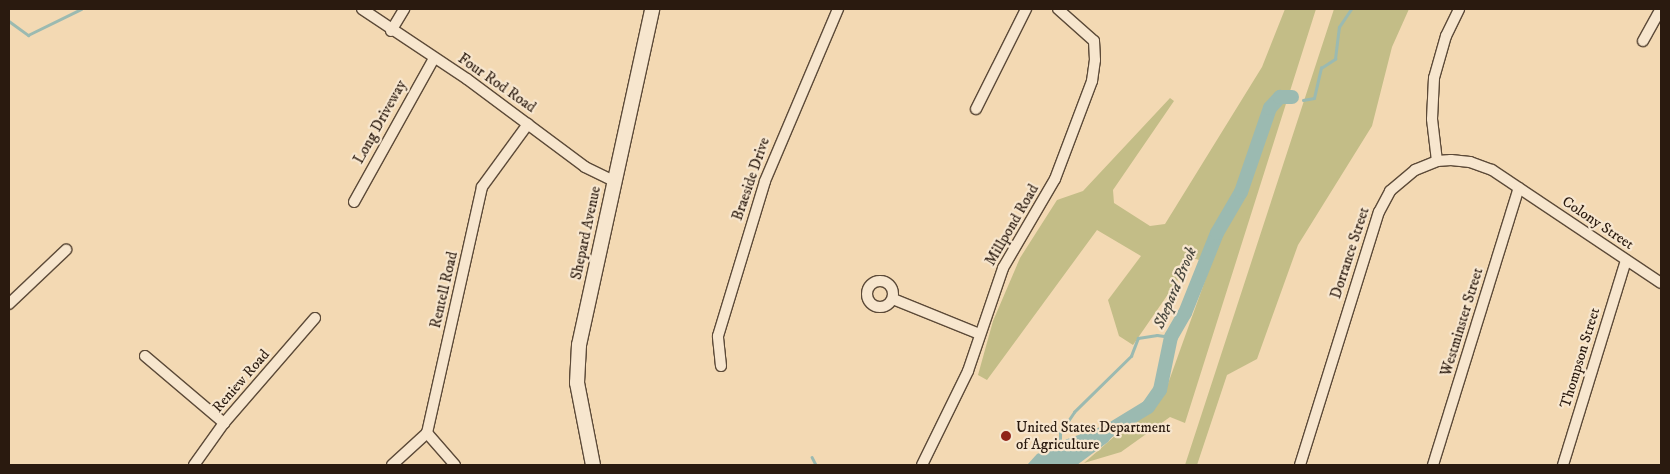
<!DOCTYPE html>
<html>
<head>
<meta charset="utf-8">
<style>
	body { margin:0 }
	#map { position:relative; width:1670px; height:474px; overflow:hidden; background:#f3d9b3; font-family:"IM FELL DW Pica",serif }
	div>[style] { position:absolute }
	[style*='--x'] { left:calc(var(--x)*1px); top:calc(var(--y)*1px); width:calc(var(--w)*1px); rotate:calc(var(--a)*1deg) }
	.green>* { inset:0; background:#c3bd87 }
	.water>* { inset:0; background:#9bbab1 }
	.stream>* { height:2.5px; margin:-1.25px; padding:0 1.25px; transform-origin:1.25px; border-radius:1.25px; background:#9bbab1 }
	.river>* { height:14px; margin:-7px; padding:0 7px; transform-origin:7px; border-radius:7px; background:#9bbab1 }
	.roads { filter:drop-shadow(1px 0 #5c4a38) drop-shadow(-1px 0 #5c4a38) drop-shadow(0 1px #5c4a38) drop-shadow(0 -1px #5c4a38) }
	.minor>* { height:10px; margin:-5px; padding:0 5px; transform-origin:5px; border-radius:5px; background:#f7e6ce }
	.minor>.ring { margin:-5px; padding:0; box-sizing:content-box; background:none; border:10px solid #f7e6ce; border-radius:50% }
	.secondary>* { height:14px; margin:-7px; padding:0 7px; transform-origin:7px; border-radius:7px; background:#f7e6ce }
	.dots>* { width:14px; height:14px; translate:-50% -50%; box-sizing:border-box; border:2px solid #f7e6ce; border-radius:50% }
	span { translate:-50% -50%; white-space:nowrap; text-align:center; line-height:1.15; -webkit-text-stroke:4.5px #f7e6ce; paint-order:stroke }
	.street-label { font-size:15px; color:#2a1a0f }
	.poi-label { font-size:15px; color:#2a1a0f }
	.left { translate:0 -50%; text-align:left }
	.water-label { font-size:16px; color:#4c4a40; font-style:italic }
	.frame { position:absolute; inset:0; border:10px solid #2a1a0f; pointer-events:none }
</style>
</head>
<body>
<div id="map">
	<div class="green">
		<i style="clip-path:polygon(1285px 9px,1316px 9px,1185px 423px,1170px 417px,1121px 452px,1084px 463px,1165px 392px,1211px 264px,1193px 258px,1133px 345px,1119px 336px,1108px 300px,1141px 256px,1097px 230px,987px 380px,978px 375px,993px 321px,1020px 258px,1057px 200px,1083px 191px,1170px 98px,1174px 101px,1113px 190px,1114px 203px,1150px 226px,1165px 224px,1262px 67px)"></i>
		<i style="clip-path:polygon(1334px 9px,1409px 9px,1392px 47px,1372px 126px,1298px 245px,1257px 359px,1227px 375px,1197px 465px,1185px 465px)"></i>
	</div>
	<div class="water">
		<i style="clip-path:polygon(1123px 423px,1108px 442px,1077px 465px,1027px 465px,1037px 454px,1062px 441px,1100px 427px)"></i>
	</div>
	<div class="stream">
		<i style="--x:9;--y:21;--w:24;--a:36"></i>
		<i style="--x:28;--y:35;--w:59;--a:-26.1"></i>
		<i style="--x:1303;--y:100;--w:11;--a:-10"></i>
		<i style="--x:1314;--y:98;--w:31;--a:-77"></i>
		<i style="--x:1321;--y:68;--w:17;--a:-33"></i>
		<i style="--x:1335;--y:59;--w:32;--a:-83"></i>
		<i style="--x:1339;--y:27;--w:22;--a:-56"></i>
		<i style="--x:1060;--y:443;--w:10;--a:-90"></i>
		<i style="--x:1060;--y:433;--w:25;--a:-56"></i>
		<i style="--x:1074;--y:412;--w:80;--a:-44.5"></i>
		<i style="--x:1131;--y:356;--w:19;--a:-69"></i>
		<i style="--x:1138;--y:338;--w:19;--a:-9"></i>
		<i style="--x:1157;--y:335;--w:14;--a:8"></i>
		<i style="--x:812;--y:457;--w:9;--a:63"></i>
	</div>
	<div class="river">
		<i style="--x:1107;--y:432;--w:48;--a:-31.4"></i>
		<i style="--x:1148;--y:407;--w:21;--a:-55"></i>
		<i style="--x:1160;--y:390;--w:54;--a:-78.3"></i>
		<i style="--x:1171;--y:337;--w:28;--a:-60"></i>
		<i style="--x:1185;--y:313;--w:86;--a:-68.2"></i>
		<i style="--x:1217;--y:233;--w:48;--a:-59.7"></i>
		<i style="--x:1241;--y:192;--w:89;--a:-71"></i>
		<i style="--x:1270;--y:108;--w:15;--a:-48"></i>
		<i style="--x:1280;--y:97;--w:12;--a:0"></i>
	</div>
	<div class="roads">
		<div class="minor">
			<i style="--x:362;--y:9;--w:126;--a:33.7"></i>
			<i style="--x:467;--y:79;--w:147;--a:36.7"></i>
			<i style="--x:585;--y:167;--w:32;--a:26"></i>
			<i style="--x:391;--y:31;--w:26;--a:-59"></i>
			<i style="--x:1643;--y:41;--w:37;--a:-61"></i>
			<i style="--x:976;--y:109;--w:112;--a:-63.4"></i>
			<i style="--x:1437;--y:161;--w:42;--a:-96.8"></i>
			<i style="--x:1432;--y:119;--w:41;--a:-87.2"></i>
			<i style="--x:1434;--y:78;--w:44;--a:-74.1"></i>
			<i style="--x:1446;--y:36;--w:30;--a:-64"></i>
			<i style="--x:354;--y:202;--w:165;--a:-60.9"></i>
			<i class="ring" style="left:867px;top:281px;width:16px;height:16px"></i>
			<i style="--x:893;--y:299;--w:93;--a:22.1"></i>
			<i style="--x:9;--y:304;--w:79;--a:-43.5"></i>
			<i style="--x:145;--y:356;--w:104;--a:40.3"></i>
			<i style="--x:721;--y:366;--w:30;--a:-96"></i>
			<i style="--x:718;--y:336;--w:162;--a:-73.1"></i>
			<i style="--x:765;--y:181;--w:187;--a:-67"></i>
			<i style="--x:194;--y:465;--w:52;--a:-54.5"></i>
			<i style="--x:224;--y:423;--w:139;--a:-49.1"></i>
			<i style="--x:392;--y:465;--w:47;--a:-42.4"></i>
			<i style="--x:455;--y:465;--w:43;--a:-131.2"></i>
			<i style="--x:427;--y:433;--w:252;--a:-77.4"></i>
			<i style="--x:482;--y:187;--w:78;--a:-53.9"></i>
			<i style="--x:922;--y:465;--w:105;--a:-63.9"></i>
			<i style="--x:968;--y:371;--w:109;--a:-71.2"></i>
			<i style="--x:1003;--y:268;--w:103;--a:-59.7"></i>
			<i style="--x:1055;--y:179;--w:105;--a:-69.3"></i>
			<i style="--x:1092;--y:81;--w:21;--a:-82"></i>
			<i style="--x:1095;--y:60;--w:19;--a:-93"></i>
			<i style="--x:1094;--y:41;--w:48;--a:-138.4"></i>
			<i style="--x:1300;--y:465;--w:265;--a:-72.7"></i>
			<i style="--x:1379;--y:212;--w:24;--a:-62"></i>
			<i style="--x:1390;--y:191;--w:33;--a:-40"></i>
			<i style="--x:1415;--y:170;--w:24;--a:-22"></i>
			<i style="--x:1437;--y:161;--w:14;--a:-4"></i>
			<i style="--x:1451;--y:160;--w:19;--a:6"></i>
			<i style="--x:1470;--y:162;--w:23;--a:20"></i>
			<i style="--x:1492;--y:170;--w:203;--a:33.8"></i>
			<i style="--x:1433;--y:465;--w:290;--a:-72.8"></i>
			<i style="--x:1563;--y:465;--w:214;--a:-72.9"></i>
		</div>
		<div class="secondary">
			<i style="--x:593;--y:465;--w:84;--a:-101"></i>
			<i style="--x:577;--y:383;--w:38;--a:-87"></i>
			<i style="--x:579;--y:345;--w:344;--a:-77.7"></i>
		</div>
	</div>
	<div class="dots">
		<i style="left:1006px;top:436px;background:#8f2418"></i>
	</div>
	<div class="street-label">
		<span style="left:497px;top:83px;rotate:35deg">Four Rod Road</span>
		<span style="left:380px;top:122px;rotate:-61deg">Long Driveway</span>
		<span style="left:751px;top:179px;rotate:-71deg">Braeside Drive</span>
		<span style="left:1598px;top:223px;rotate:34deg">Colony Street</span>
		<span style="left:1012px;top:225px;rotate:-60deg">Millpond Road</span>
		<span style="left:586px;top:233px;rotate:-78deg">Shepard Avenue</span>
		<span style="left:1350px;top:253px;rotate:-72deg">Dorrance Street</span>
		<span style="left:444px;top:290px;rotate:-77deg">Rentell Road</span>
		<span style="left:1462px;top:322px;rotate:-73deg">Westminster Street</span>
		<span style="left:1580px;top:358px;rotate:-73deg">Thompson Street</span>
		<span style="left:241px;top:381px;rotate:-49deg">Reniew Road</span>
	</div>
	<div class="poi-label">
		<span class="left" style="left:1016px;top:436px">United States Department<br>of Agriculture</span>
	</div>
	<div class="water-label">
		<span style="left:1175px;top:288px;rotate:-67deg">Shepard Brook</span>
	</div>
	<div class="frame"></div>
</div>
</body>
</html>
